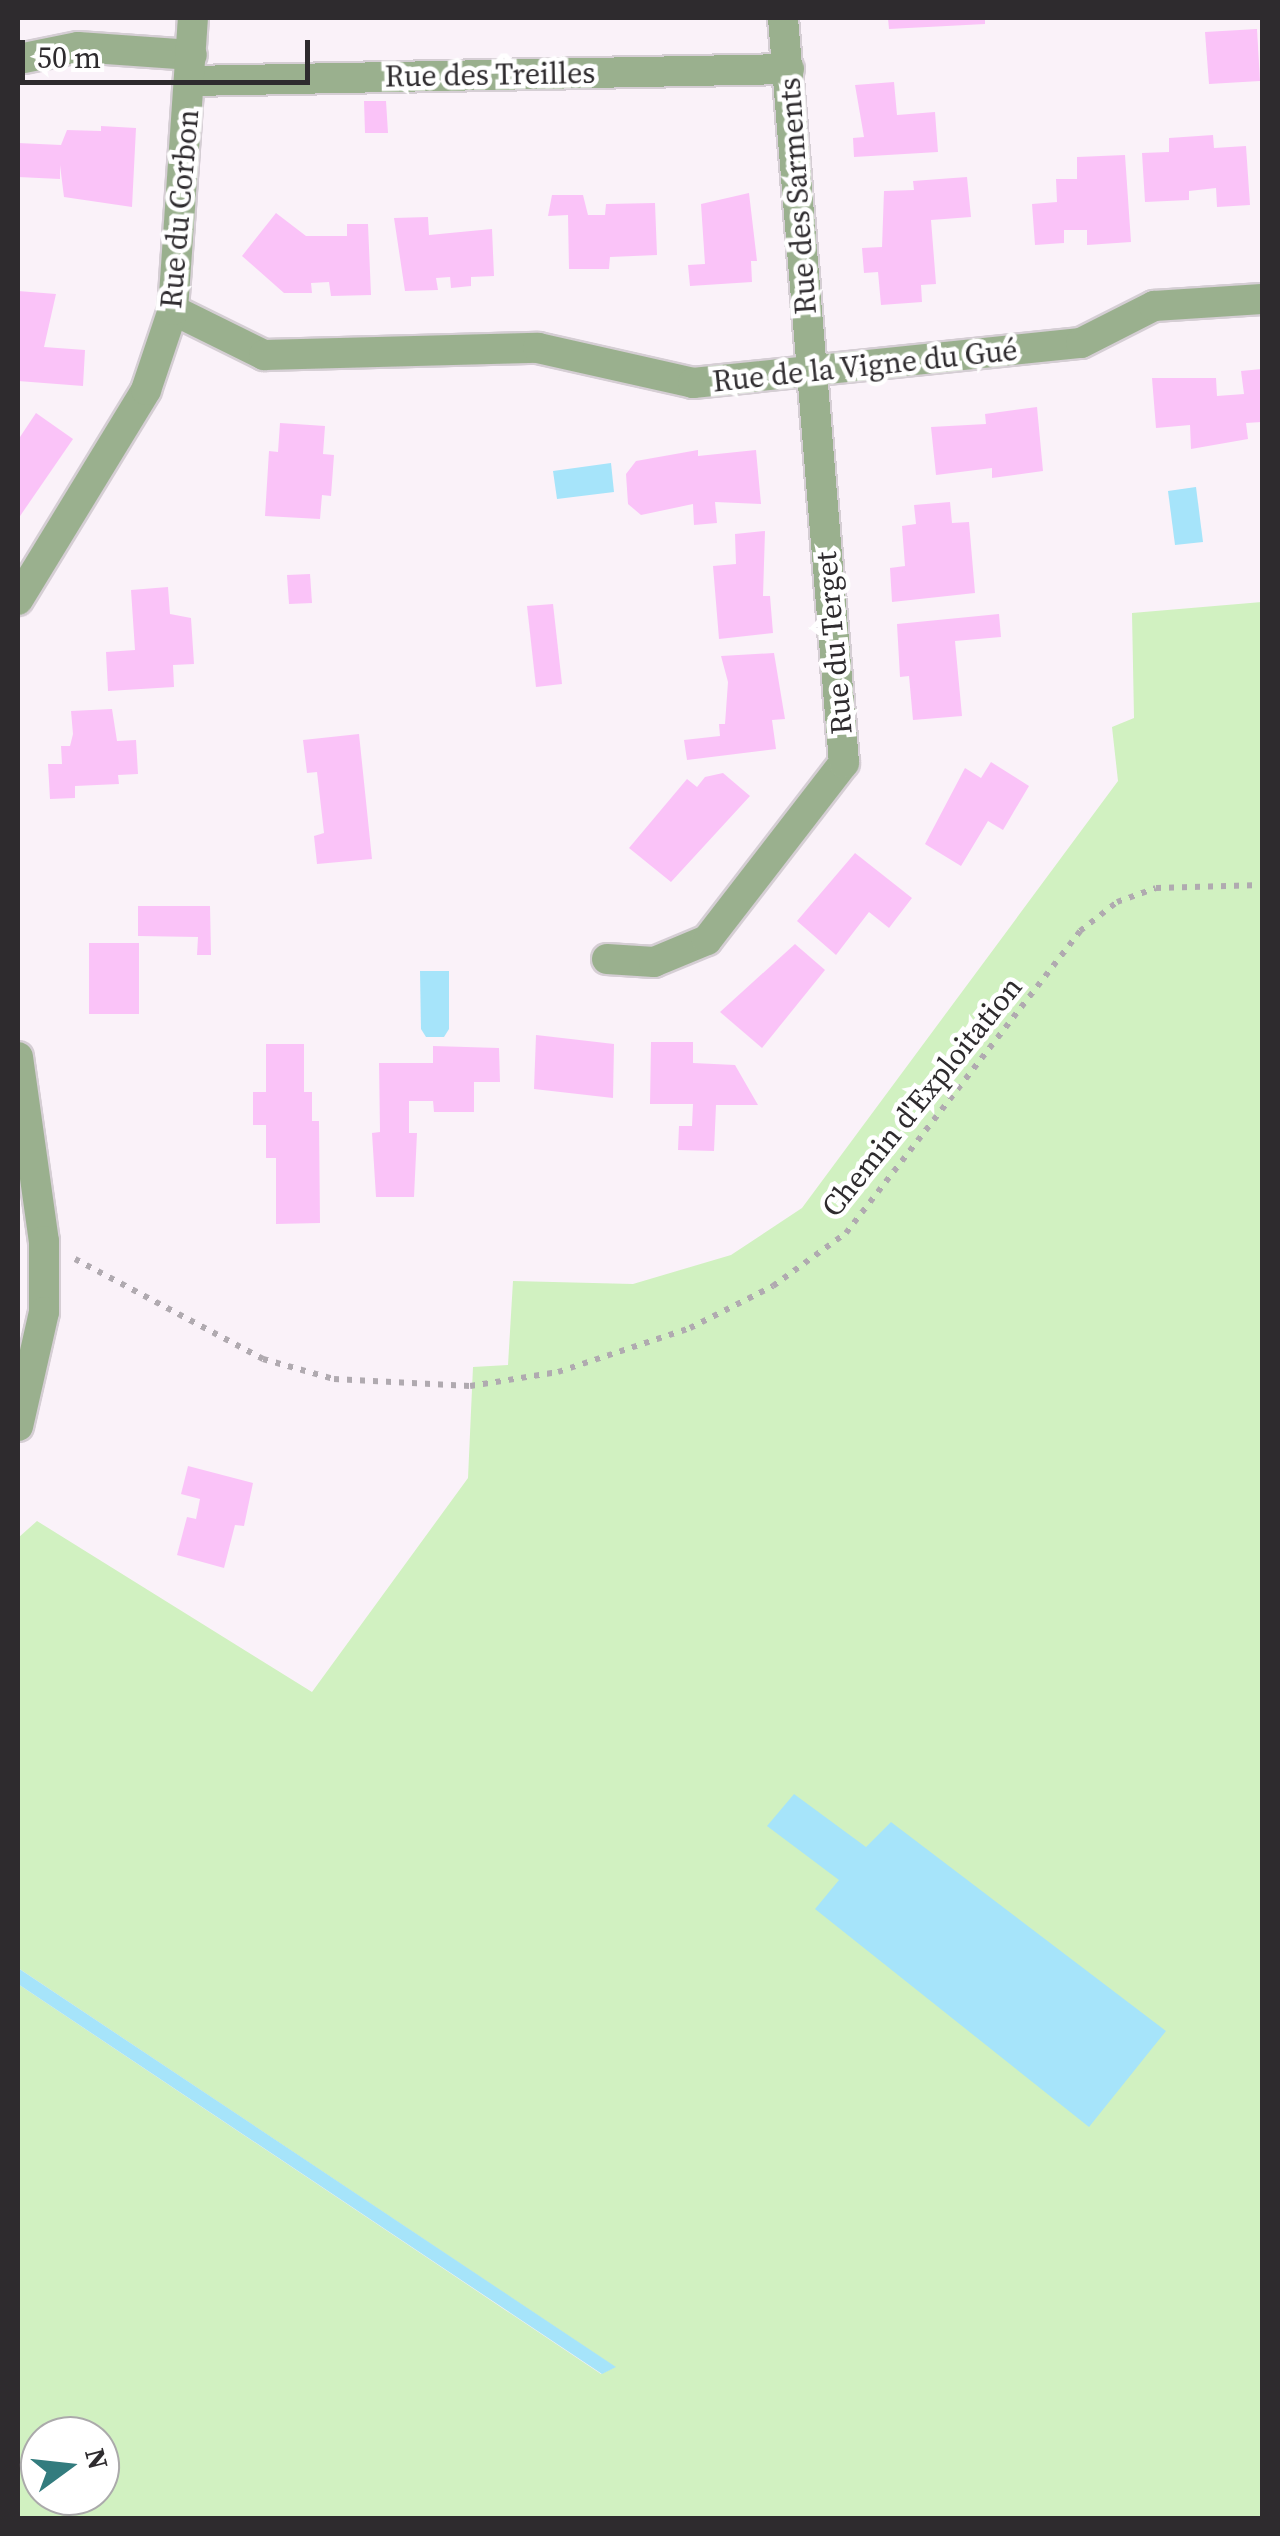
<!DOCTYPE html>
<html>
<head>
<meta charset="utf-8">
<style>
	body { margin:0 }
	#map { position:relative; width:1280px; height:2536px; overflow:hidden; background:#faf2f9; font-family:"Source Serif 4",serif }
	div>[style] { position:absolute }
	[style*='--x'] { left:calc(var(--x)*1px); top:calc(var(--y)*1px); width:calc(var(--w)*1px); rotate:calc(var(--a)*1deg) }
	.green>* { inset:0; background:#d1f1c1 }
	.water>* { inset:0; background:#a6e4fa }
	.building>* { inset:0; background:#fac3f8 }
	.path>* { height:6px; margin-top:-3px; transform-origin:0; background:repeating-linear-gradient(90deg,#b0aab0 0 5px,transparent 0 13px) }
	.roads { filter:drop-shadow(2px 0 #d5ced4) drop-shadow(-2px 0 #d5ced4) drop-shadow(0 2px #d5ced4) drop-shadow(0 -2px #d5ced4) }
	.street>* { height:30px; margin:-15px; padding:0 15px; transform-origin:15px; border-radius:15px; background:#9ab08e }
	span { translate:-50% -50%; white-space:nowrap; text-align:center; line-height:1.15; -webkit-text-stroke:9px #fff; paint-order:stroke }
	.street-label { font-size:30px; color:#2e2b2e }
	.frame { position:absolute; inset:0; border:20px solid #2e2b2e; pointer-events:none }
	.north { position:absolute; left:20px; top:2416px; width:100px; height:100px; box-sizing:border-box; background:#fff; border:2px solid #abaaab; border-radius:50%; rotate:75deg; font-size:28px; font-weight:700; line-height:40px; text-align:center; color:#2e2b2e }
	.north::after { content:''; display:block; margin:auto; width:35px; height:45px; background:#337c7e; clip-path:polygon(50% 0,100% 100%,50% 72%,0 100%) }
	.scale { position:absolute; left:20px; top:40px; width:290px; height:45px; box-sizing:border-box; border:5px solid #2e2b2e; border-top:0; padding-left:12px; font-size:30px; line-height:35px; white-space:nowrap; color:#2e2b2e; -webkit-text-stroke:8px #fff; paint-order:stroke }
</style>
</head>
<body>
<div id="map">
	<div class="green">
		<i style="clip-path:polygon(evenodd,1262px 602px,1262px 2518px,18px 2518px,18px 1984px,601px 2374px,615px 2367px,18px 1968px,18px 1538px,37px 1521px,312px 1692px,468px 1478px,473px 1367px,508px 1365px,513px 1281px,633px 1284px,731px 1255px,802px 1208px,1118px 781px,1112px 727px,1134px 718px,1132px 613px,1262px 602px,40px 2436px,100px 2436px,100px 2496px,40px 2496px,40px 2436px)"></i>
	</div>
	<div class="water">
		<i style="clip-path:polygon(611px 463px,614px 492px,557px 499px,553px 471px)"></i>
		<i style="clip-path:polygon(1196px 487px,1203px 542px,1175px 545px,1168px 491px)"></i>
		<i style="clip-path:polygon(420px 971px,449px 971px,449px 1029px,444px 1037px,426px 1037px,421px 1029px)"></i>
		<i style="clip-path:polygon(794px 1794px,866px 1847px,891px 1822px,1166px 2031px,1089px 2127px,815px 1909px,839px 1880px,767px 1826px)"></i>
		<i style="clip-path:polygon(18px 1968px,538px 2315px,616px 2367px,602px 2374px,18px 1984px)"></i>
	</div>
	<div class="building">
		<i style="clip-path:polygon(888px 18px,985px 18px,985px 24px,889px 29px)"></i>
		<i style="clip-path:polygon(1257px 29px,1260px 81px,1209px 84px,1205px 32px)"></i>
		<i style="clip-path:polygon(894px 82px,897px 115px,935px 112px,938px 152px,854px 157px,853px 138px,864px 137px,855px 85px)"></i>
		<i style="clip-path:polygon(364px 101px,386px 101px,388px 133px,365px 133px)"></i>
		<i style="clip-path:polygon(101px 126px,136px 128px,132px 207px,64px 197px,60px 165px,60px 179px,18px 177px,18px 143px,61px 145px,67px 130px,101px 131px)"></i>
		<i style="clip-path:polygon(1213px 135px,1214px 148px,1246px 146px,1250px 205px,1217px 207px,1216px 188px,1189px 191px,1189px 200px,1145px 202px,1142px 153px,1169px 152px,1169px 138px)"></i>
		<i style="clip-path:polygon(1125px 155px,1131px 242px,1087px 245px,1087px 230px,1064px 230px,1064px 243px,1035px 245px,1032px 204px,1057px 202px,1056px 179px,1077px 179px,1077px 157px)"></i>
		<i style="clip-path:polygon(967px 177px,971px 217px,931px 220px,936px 284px,921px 285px,922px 302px,881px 305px,878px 272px,864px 273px,862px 248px,882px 247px,884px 191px,914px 190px,913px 181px)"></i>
		<i style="clip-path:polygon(749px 193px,757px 261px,751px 261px,752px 282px,690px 286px,688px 265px,705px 264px,701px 204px)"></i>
		<i style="clip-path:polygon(552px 195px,583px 195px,588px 215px,605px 215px,606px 204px,655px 203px,657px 255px,610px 257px,609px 269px,569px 269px,568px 215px,548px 216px)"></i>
		<i style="clip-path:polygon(276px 213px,306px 236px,347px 236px,347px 224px,368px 224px,371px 295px,331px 296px,329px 282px,311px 283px,312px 293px,284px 293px,242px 256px)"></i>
		<i style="clip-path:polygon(428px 217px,429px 235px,492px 229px,494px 276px,471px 277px,471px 286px,451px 288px,450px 277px,436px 278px,438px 290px,405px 291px,394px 218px)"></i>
		<i style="clip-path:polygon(18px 291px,56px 294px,44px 347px,85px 350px,83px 386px,18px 381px)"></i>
		<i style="clip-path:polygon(1262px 369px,1262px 422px,1246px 423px,1248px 439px,1191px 449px,1190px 425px,1156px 428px,1152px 378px,1216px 378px,1217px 396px,1244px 394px,1241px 371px)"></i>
		<i style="clip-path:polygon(1037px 407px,1043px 471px,992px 478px,992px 468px,936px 475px,931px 427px,986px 424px,985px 414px)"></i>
		<i style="clip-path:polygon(36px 413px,73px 439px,18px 519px,18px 440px)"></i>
		<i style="clip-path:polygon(280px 423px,325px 426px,323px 454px,334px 455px,331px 496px,322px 495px,320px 519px,265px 516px,269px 451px,278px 452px)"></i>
		<i style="clip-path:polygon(698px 450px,698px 456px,756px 450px,761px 504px,715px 502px,717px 523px,694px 525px,693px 504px,641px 515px,628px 504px,626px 474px,636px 461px)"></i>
		<i style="clip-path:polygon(950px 502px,952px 523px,969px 522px,975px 593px,892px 602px,890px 568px,905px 566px,902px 526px,916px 524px,914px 505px)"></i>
		<i style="clip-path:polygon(765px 531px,763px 596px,770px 596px,773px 633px,719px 639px,713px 566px,736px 564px,735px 534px)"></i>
		<i style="clip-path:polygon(310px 574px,312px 603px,289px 604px,287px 575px)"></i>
		<i style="clip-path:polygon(168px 587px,170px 614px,191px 618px,194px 664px,173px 665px,174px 687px,108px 691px,106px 652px,135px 650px,131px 590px)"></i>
		<i style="clip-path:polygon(553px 604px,562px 684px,536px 687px,527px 606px)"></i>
		<i style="clip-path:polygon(999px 614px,1001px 637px,955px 641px,962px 716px,913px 720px,909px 676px,900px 677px,897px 624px)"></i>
		<i style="clip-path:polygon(774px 653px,785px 719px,772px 720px,776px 749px,687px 760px,684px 740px,720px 736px,719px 724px,725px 724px,728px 682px,721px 656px)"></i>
		<i style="clip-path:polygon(112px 709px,117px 741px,136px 740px,138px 774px,118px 775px,119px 784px,75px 786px,75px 798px,50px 799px,48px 764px,62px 764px,61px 746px,70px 746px,73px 734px,71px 711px)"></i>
		<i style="clip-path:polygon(359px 734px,372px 859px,317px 864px,314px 836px,324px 833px,317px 772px,307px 773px,303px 740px)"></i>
		<i style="clip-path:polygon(991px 762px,1029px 786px,1003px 830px,988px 821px,961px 866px,925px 844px,965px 768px,981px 778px)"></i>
		<i style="clip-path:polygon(723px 773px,750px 796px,671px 882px,629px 848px,687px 779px,697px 787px,705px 777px)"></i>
		<i style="clip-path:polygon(855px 853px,912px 898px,889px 928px,869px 912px,836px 955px,797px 921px)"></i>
		<i style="clip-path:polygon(138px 906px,210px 906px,211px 955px,197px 955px,198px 937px,138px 936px)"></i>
		<i style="clip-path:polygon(89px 943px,139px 943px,139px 1014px,89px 1014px)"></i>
		<i style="clip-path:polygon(795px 944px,825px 970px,762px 1048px,720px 1012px)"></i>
		<i style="clip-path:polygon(536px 1035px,614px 1044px,613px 1098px,534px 1089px)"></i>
		<i style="clip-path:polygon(651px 1042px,693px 1042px,693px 1063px,735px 1065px,758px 1105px,716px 1105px,714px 1151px,678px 1150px,679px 1126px,692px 1126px,693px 1104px,650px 1104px)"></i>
		<i style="clip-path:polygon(266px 1044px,304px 1044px,304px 1092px,312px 1092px,312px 1121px,319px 1121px,320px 1223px,276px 1224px,276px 1158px,266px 1158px,266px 1125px,253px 1125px,253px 1092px,266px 1092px)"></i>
		<i style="clip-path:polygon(433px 1046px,499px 1048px,500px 1082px,474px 1082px,474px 1112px,434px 1112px,433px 1101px,409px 1101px,409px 1133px,417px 1133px,414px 1197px,376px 1197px,372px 1133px,380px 1132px,379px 1063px,433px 1063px)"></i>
		<i style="clip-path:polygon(188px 1466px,253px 1483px,244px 1526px,235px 1525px,224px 1568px,177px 1555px,187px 1517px,196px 1519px,200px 1499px,181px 1494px)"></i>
	</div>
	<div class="path">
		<i style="--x:75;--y:1259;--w:213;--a:28"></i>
		<i style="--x:263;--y:1359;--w:74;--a:15.7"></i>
		<i style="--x:334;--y:1379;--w:136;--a:2.9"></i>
		<i style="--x:470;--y:1386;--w:89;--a:-9"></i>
		<i style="--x:558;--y:1372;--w:139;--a:-18.4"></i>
		<i style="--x:690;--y:1328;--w:93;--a:-26.8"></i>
		<i style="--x:773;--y:1286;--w:90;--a:-36"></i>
		<i style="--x:846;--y:1233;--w:382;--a:-52.2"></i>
		<i style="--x:1080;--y:931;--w:47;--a:-38.1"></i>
		<i style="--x:1117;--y:902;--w:41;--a:-19.7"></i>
		<i style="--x:1156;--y:888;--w:106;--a:-1.6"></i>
	</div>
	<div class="roads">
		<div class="street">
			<i style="--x:24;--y:58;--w:55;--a:-11.5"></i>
			<i style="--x:78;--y:47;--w:114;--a:4"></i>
			<i style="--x:191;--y:81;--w:598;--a:-1.15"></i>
			<i style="--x:173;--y:310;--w:102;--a:26.3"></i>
			<i style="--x:264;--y:355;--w:274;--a:-1.5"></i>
			<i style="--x:538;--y:348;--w:159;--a:12.7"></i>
			<i style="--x:693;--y:383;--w:390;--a:-5.9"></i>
			<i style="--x:1081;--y:343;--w:82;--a:-26.9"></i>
			<i style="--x:1154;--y:306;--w:108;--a:-3.7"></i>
			<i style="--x:18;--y:600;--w:246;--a:-58.6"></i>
			<i style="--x:146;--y:390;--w:84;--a:-71.4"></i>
			<i style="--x:173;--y:310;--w:293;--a:-86.1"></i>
			<i style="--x:607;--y:959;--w:47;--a:3.7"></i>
			<i style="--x:654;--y:962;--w:57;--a:-22.5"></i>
			<i style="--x:707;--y:940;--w:224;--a:-52.3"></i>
			<i style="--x:844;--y:763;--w:747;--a:-94.68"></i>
			<i style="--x:18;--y:1057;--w:186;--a:82"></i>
			<i style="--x:44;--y:1241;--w:71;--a:90"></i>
			<i style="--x:44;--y:1312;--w:117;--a:102.8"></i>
		</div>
	</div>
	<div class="street-label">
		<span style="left:490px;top:75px;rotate:-1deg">Rue des Treilles</span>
		<span style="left:798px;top:196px;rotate:-94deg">Rue des Sarments</span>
		<span style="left:180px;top:209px;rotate:-85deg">Rue du Corbon</span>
		<span style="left:865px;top:366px;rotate:-6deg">Rue de la Vigne du Gué</span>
		<span style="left:834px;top:643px;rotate:-95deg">Rue du Terget</span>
		<span style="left:922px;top:1097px;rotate:-51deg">Chemin d'Exploitation</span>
	</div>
	<div class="frame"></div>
	<div class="north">N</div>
	<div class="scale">50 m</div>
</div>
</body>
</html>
